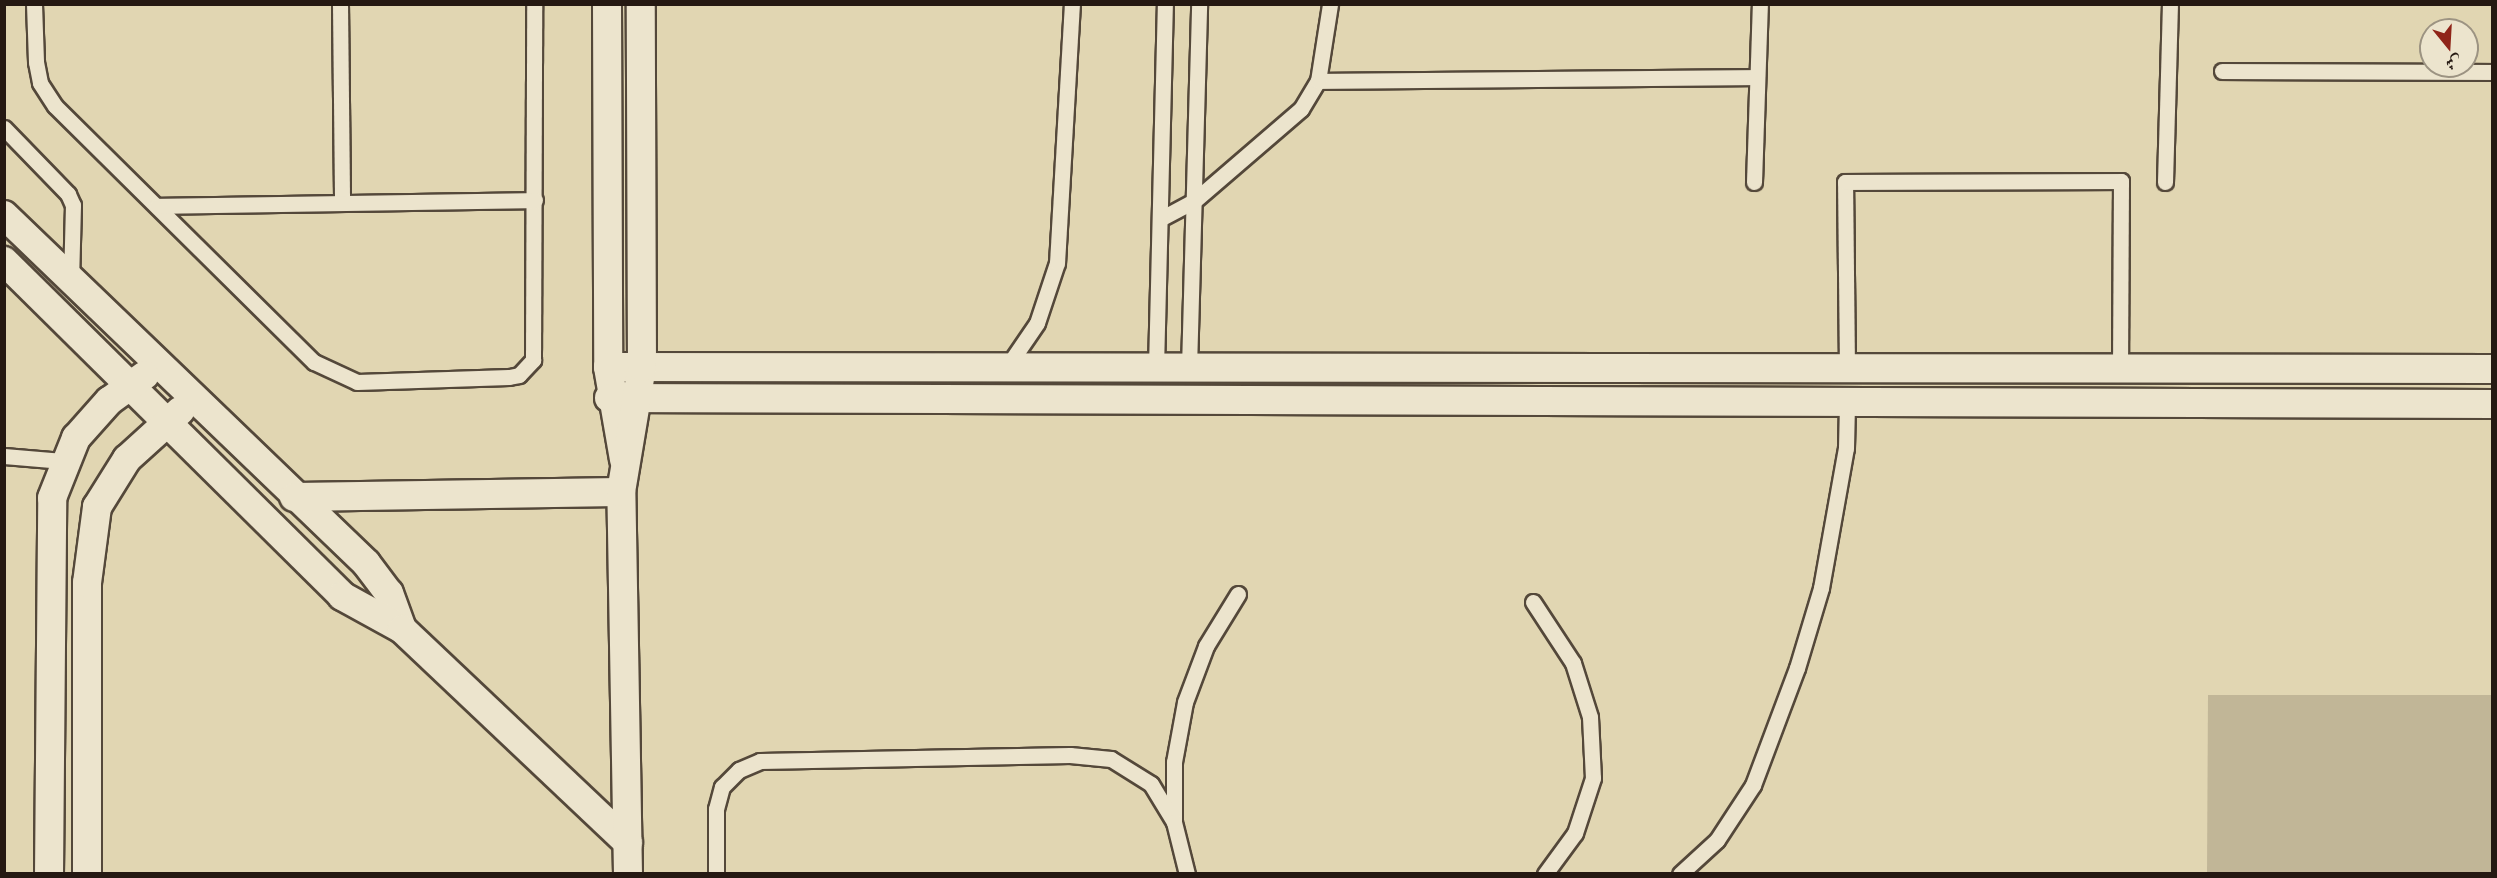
<!DOCTYPE html>
<html>
<head>
<meta charset="utf-8">
<style>
	body { margin:0 }
	#map { position:relative; width:2497px; height:878px; overflow:hidden; background:#e1d6b2; font-family:"Gentium Book Plus",Amiri,serif }
	div>[style] { position:absolute }
	[style*='--x'] { left:calc(var(--x)*1px); top:calc(var(--y)*1px); width:calc(var(--w)*1px); rotate:calc(var(--a)*1deg) }
	.green>* { inset:0; background:#c1b697 }
	.roads { filter:drop-shadow(2px 0 #54483a) drop-shadow(-2px 0 #54483a) drop-shadow(0 2px #54483a) drop-shadow(0 -2px #54483a) }
	.service>* { height:15px; margin:-7.5px; padding:0 7.5px; transform-origin:7.5px; border-radius:7.5px; background:#ece4cd }
	.minor>* { height:28px; margin:-14px; padding:0 14px; transform-origin:14px; border-radius:14px; background:#ece4cd }
	span { translate:-50% -50%; white-space:nowrap; text-align:center; line-height:1.15; -webkit-text-stroke:5px #ece4cd; paint-order:stroke }
	.frame { position:absolute; inset:0; border:6px solid #251912; pointer-events:none }
	.north { position:absolute; left:2419px; top:18px; width:60px; height:60px; box-sizing:border-box; background:#ece4cd; border:2px solid #9c9382; border-radius:50%; rotate:162deg; font-size:16px; font-weight:700; line-height:24px; text-align:center; color:#251912 }
	.north::after { content:''; display:block; margin:auto; width:21px; height:27px; background:#8f2418; clip-path:polygon(50% 0,100% 100%,50% 72%,0 100%) }
</style>
</head>
<body>
<div id="map">
	<div class="green">
		<i style="clip-path:polygon(2208px 695px,2492px 695px,2492px 873px,2207px 873px)"></i>
	</div>
	<div class="roads">
		<div class="service">
			<i style="--x:34;--y:4;--w:58;--a:88"></i>
			<i style="--x:36;--y:62;--w:21;--a:79"></i>
			<i style="--x:40;--y:83;--w:27;--a:57"></i>
			<i style="--x:55;--y:106;--w:364;--a:44.7"></i>
			<i style="--x:314;--y:362;--w:47;--a:24.9"></i>
			<i style="--x:357;--y:382;--w:152;--a:-1.9"></i>
			<i style="--x:509;--y:377;--w:10;--a:-11"></i>
			<i style="--x:519;--y:375;--w:21;--a:-47"></i>
			<i style="--x:533;--y:360;--w:356;--a:-89.8"></i>
			<i style="--x:340;--y:4;--w:199;--a:89.4"></i>
			<i style="--x:2222;--y:71;--w:270;--a:0.2"></i>
			<i style="--x:1318;--y:81;--w:439;--a:-0.5"></i>
			<i style="--x:4;--y:128;--w:92;--a:45.9"></i>
			<i style="--x:68;--y:194;--w:12;--a:66"></i>
			<i style="--x:73;--y:205;--w:75;--a:91.5"></i>
			<i style="--x:1754;--y:182;--w:178;--a:-88.1"></i>
			<i style="--x:2165;--y:182;--w:178;--a:-88.4"></i>
			<i style="--x:157;--y:206;--w:378;--a:-0.9"></i>
			<i style="--x:1160;--y:219;--w:38;--a:-28"></i>
			<i style="--x:1194;--y:201;--w:141;--a:-40.7"></i>
			<i style="--x:1301;--y:109;--w:33;--a:-59"></i>
			<i style="--x:1318;--y:81;--w:78;--a:-81.1"></i>
			<i style="--x:1007;--y:367;--w:53;--a:-55.7"></i>
			<i style="--x:1037;--y:323;--w:63;--a:-71.6"></i>
			<i style="--x:1057;--y:263;--w:259;--a:-86.7"></i>
			<i style="--x:1156;--y:368;--w:364;--a:-88.6"></i>
			<i style="--x:1189;--y:368;--w:364;--a:-88.4"></i>
			<i style="--x:1847;--y:368;--w:186;--a:-90.6"></i>
			<i style="--x:1845;--y:182;--w:276;--a:-0.2"></i>
			<i style="--x:2121;--y:181;--w:188;--a:90.3"></i>
			<i style="--x:4;--y:456;--w:59;--a:4.8"></i>
			<i style="--x:1533;--y:602;--w:73;--a:56.7"></i>
			<i style="--x:1573;--y:663;--w:57;--a:72.5"></i>
			<i style="--x:1590;--y:717;--w:61;--a:87.2"></i>
			<i style="--x:1593;--y:778;--w:58;--a:108.1"></i>
			<i style="--x:1575;--y:833;--w:51;--a:126.2"></i>
			<i style="--x:1174;--y:822;--w:60;--a:-90"></i>
			<i style="--x:1174;--y:762;--w:61;--a:-79.6"></i>
			<i style="--x:1185;--y:702;--w:60;--a:-69.4"></i>
			<i style="--x:1206;--y:646;--w:61;--a:-58.4"></i>
			<i style="--x:716;--y:874;--w:65;--a:-90"></i>
			<i style="--x:716;--y:809;--w:23;--a:-75"></i>
			<i style="--x:722;--y:787;--w:24;--a:-45"></i>
			<i style="--x:739;--y:770;--w:23;--a:-23"></i>
			<i style="--x:760;--y:761;--w:310;--a:-1.1"></i>
			<i style="--x:1070;--y:755;--w:41;--a:5.6"></i>
			<i style="--x:1111;--y:759;--w:47;--a:32"></i>
			<i style="--x:1151;--y:784;--w:44;--a:58.8"></i>
			<i style="--x:1174;--y:822;--w:54;--a:76"></i>
			<i style="--x:1680;--y:874;--w:50;--a:-42.6"></i>
			<i style="--x:1717;--y:840;--w:66;--a:-56.8"></i>
			<i style="--x:1753;--y:785;--w:125;--a:-69.4"></i>
			<i style="--x:1797;--y:668;--w:84;--a:-73.3"></i>
			<i style="--x:1821;--y:588;--w:142;--a:-79.9"></i>
			<i style="--x:1846;--y:448;--w:45;--a:-88.7"></i>
		</div>
		<div class="minor">
			<i style="--x:607;--y:4;--w:363;--a:89.8"></i>
			<i style="--x:608;--y:367;--w:94;--a:80.2"></i>
			<i style="--x:4;--y:215;--w:502;--a:43.87"></i>
			<i style="--x:366;--y:563;--w:38;--a:53"></i>
			<i style="--x:389;--y:593;--w:38;--a:70"></i>
			<i style="--x:4;--y:261;--w:476;--a:44.7"></i>
			<i style="--x:342;--y:596;--w:68;--a:28.8"></i>
			<i style="--x:402;--y:629;--w:311;--a:43.4"></i>
			<i style="--x:608;--y:367;--w:1884;--a:0.06"></i>
			<i style="--x:609;--y:398;--w:1883;--a:0.18"></i>
			<i style="--x:294;--y:497;--w:327;--a:-0.9"></i>
			<i style="--x:49;--y:874;--w:376;--a:-89.5"></i>
			<i style="--x:52;--y:498;--w:65;--a:-68.2"></i>
			<i style="--x:76;--y:438;--w:50;--a:-48.3"></i>
			<i style="--x:109;--y:401;--w:44;--a:-35.8"></i>
			<i style="--x:87;--y:874;--w:291;--a:-90"></i>
			<i style="--x:87;--y:583;--w:77;--a:-82.5"></i>
			<i style="--x:97;--y:507;--w:57;--a:-58"></i>
			<i style="--x:127;--y:459;--w:72;--a:-42.2"></i>
			<i style="--x:628;--y:874;--w:382;--a:-91"></i>
			<i style="--x:621;--y:492;--w:127;--a:-80.5"></i>
			<i style="--x:642;--y:367;--w:363;--a:-90.2"></i>
		</div>
	</div>
	<div class="frame"></div>
	<div class="north">ش</div>
</div>
</body>
</html>
